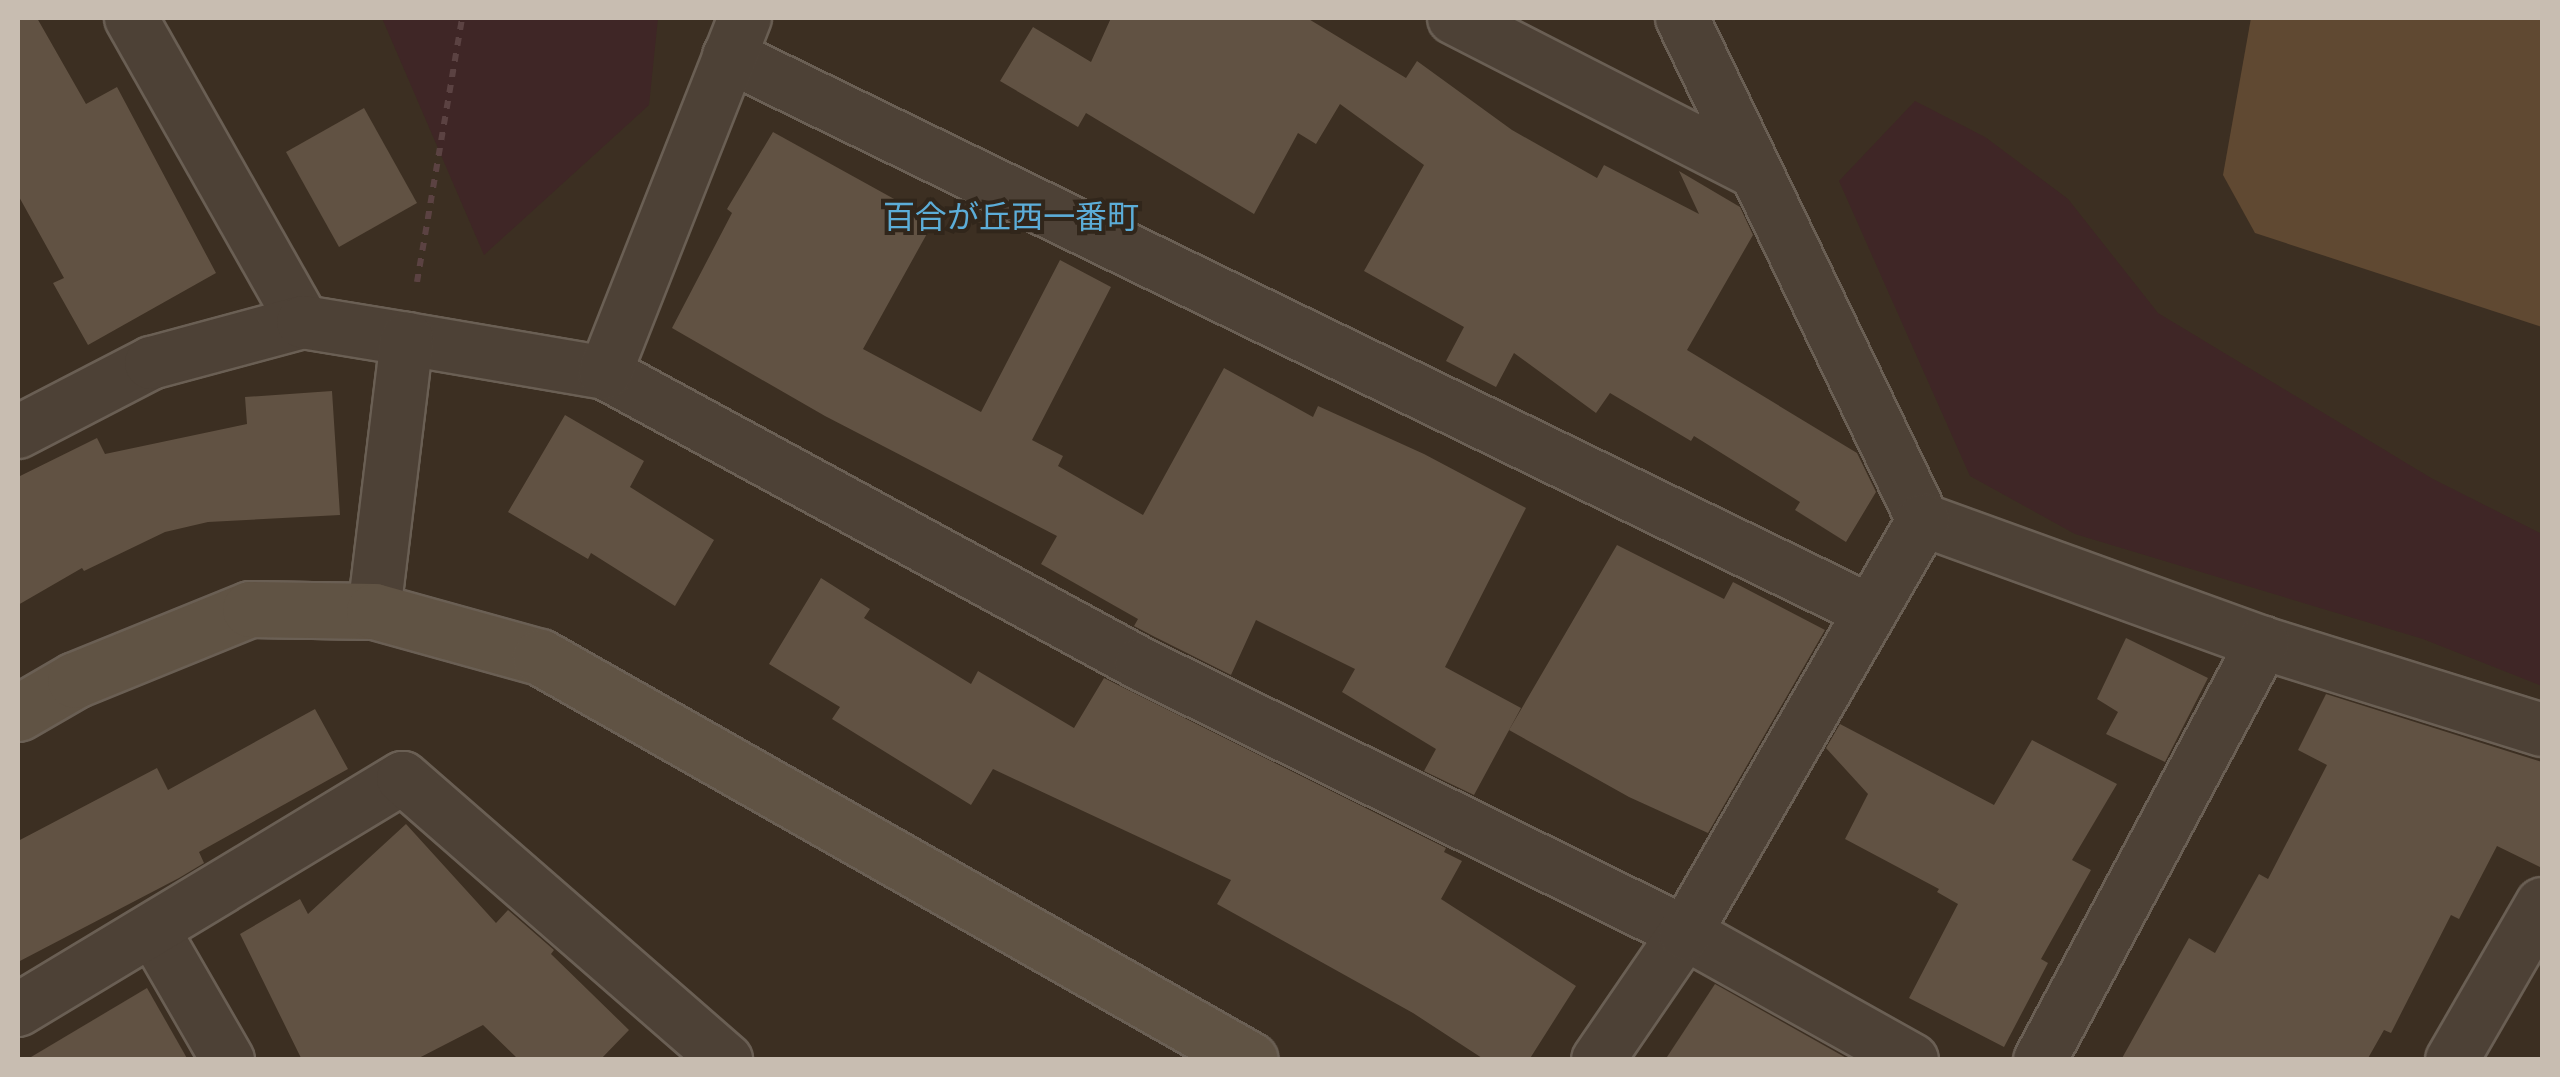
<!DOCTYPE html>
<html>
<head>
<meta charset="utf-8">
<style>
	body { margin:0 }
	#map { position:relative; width:2560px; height:1077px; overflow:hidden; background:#3c2f22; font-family:"PT Sans","Noto Sans JP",sans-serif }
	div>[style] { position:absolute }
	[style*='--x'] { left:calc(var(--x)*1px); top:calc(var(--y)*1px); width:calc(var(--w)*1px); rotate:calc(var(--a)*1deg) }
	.green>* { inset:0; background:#3f2626 }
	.water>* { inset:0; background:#604932 }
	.building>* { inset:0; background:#615243 }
	.path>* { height:6px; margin-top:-3px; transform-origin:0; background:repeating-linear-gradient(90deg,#5b4242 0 8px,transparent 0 16px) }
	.roads { filter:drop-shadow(2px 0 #6a5f54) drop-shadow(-2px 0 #6a5f54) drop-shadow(0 2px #6a5f54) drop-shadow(0 -2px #6a5f54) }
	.street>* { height:52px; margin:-26px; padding:0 26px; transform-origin:26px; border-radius:26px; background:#4d4136 }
	.secondary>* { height:55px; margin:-27.5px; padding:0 27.5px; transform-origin:27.5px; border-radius:27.5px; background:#605344 }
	span { translate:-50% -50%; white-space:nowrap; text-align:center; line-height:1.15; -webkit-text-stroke:8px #31261b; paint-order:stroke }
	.quarter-label { font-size:32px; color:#5cadd8 }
	.frame { position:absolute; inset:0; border:20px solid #c8bdb1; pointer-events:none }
</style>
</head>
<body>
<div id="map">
	<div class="green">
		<i style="clip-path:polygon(382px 18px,658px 18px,649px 105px,484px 255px)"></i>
		<i style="clip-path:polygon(1915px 101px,1985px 137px,2068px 199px,2158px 313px,2431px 478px,2542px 534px,2542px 686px,2423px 639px,2075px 534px,1970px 476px,1839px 181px)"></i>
	</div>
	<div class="water">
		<i style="clip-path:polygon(2251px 18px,2542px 18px,2542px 327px,2255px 233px,2223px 175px)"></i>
	</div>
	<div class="building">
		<i style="clip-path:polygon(18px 18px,37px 18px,86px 104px,117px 87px,216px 273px,88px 345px,53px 283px,64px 278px,18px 195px)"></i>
		<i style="clip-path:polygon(1111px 18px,1307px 18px,1406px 78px,1417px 61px,1512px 130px,1597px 178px,1604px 165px,1699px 214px,1679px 171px,1740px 207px,1753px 235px,1687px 350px,1857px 453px,1876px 492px,1846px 542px,1795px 510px,1800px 502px,1694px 436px,1691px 441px,1610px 393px,1596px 413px,1514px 353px,1496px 387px,1446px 361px,1464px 327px,1364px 271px,1424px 165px,1340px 104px,1316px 144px,1298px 133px,1254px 214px,1086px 113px,1078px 127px,1000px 81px,1033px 27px,1091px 62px)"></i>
		<i style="clip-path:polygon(364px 108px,417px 203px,339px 247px,286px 152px)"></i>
		<i style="clip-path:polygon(773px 132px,934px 221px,863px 349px,981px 412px,1060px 260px,1111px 287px,1032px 440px,1063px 456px,1058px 466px,1143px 515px,1224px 368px,1313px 417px,1318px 406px,1424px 454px,1526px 508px,1445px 667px,1521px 708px,1474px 795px,1424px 771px,1436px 749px,1342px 692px,1355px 669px,1256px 620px,1231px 675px,1155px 637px,1134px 626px,1138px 619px,1041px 564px,1057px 536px,825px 416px,672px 328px,732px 213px,727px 209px)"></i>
		<i style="clip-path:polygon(332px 391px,340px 515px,208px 522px,165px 532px,84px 571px,82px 568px,18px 605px,18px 477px,97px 438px,105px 454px,247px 424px,245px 397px)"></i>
		<i style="clip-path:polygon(565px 415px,644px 461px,630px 487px,714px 540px,675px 606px,591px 553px,588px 559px,508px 512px)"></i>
		<i style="clip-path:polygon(1617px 545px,1724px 599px,1733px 582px,1825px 630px,1708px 833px,1629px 797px,1509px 730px)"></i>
		<i style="clip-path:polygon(821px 578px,870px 609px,864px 618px,971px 684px,978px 671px,1074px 728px,1104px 678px,1446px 848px,1444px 852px,1462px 861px,1441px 899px,1576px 986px,1529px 1060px,1485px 1060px,1413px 1013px,1217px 904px,1231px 880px,993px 769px,971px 805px,832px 719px,840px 707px,769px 664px)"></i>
		<i style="clip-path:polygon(2126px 638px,2208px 678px,2165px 762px,2106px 734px,2118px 712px,2097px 699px)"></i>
		<i style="clip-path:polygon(2326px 694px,2542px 762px,2542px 868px,2497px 846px,2459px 919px,2451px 915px,2391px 1033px,2384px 1030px,2367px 1060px,2121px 1060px,2189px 938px,2215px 953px,2259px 874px,2268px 879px,2327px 765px,2298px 750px)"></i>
		<i style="clip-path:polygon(315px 709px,348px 769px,199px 852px,204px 863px,179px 878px,18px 962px,18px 841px,157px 768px,168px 790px)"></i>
		<i style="clip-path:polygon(1840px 724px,1994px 805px,2032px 740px,2117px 784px,2072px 860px,2091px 870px,2041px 959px,2048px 963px,2004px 1047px,1909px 998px,1958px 904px,1937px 892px,1939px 889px,1845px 839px,1868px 794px,1826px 748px)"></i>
		<i style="clip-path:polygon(406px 824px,496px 923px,508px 910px,554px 950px,551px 954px,629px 1030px,600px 1060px,519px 1060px,483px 1025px,415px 1060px,302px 1060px,240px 934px,300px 899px,308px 914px)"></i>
		<i style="clip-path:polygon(1715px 984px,1850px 1060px,1665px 1060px)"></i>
		<i style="clip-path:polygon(147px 988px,188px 1060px,26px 1060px)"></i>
	</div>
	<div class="path">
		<i style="--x:417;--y:282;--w:268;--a:-80.3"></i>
	</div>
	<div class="roads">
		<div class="street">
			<i style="--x:131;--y:18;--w:349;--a:60.5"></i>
			<i style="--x:1454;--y:18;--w:338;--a:27.1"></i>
			<i style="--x:1682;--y:18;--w:557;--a:64.36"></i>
			<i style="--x:1923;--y:520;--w:362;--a:19.9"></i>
			<i style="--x:2263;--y:643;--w:292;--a:17.3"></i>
			<i style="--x:729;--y:56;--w:1267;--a:25.94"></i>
			<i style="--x:407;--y:339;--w:201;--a:9.7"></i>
			<i style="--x:605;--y:373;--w:610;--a:28.5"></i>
			<i style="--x:1141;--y:664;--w:607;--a:26.31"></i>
			<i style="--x:1685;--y:933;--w:260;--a:29.2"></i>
			<i style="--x:605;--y:373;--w:382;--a:-68.5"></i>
			<i style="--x:18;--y:432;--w:150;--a:-27.4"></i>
			<i style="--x:151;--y:363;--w:157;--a:-15.1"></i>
			<i style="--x:303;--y:322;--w:105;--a:9.3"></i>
			<i style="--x:407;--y:339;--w:274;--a:96.9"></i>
			<i style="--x:153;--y:930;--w:150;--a:60"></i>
			<i style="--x:18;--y:1010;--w:449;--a:-31.1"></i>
			<i style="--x:403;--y:778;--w:429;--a:41.1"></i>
			<i style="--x:1598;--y:1060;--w:154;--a:-55.6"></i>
			<i style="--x:1685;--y:933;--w:477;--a:-60"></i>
			<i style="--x:2040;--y:1060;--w:473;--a:-61.9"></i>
			<i style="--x:2452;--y:1060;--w:180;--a:-60"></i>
		</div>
		<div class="secondary">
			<i style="--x:18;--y:713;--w:66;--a:-30.1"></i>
			<i style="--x:75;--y:680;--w:189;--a:-22.1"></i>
			<i style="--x:250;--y:609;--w:124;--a:0.9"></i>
			<i style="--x:374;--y:611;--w:172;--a:15.5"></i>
			<i style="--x:540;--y:657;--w:816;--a:29.58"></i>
		</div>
	</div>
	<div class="quarter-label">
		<span style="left:1011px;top:216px">百合が丘西一番町</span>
	</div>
	<div class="frame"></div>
</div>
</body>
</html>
